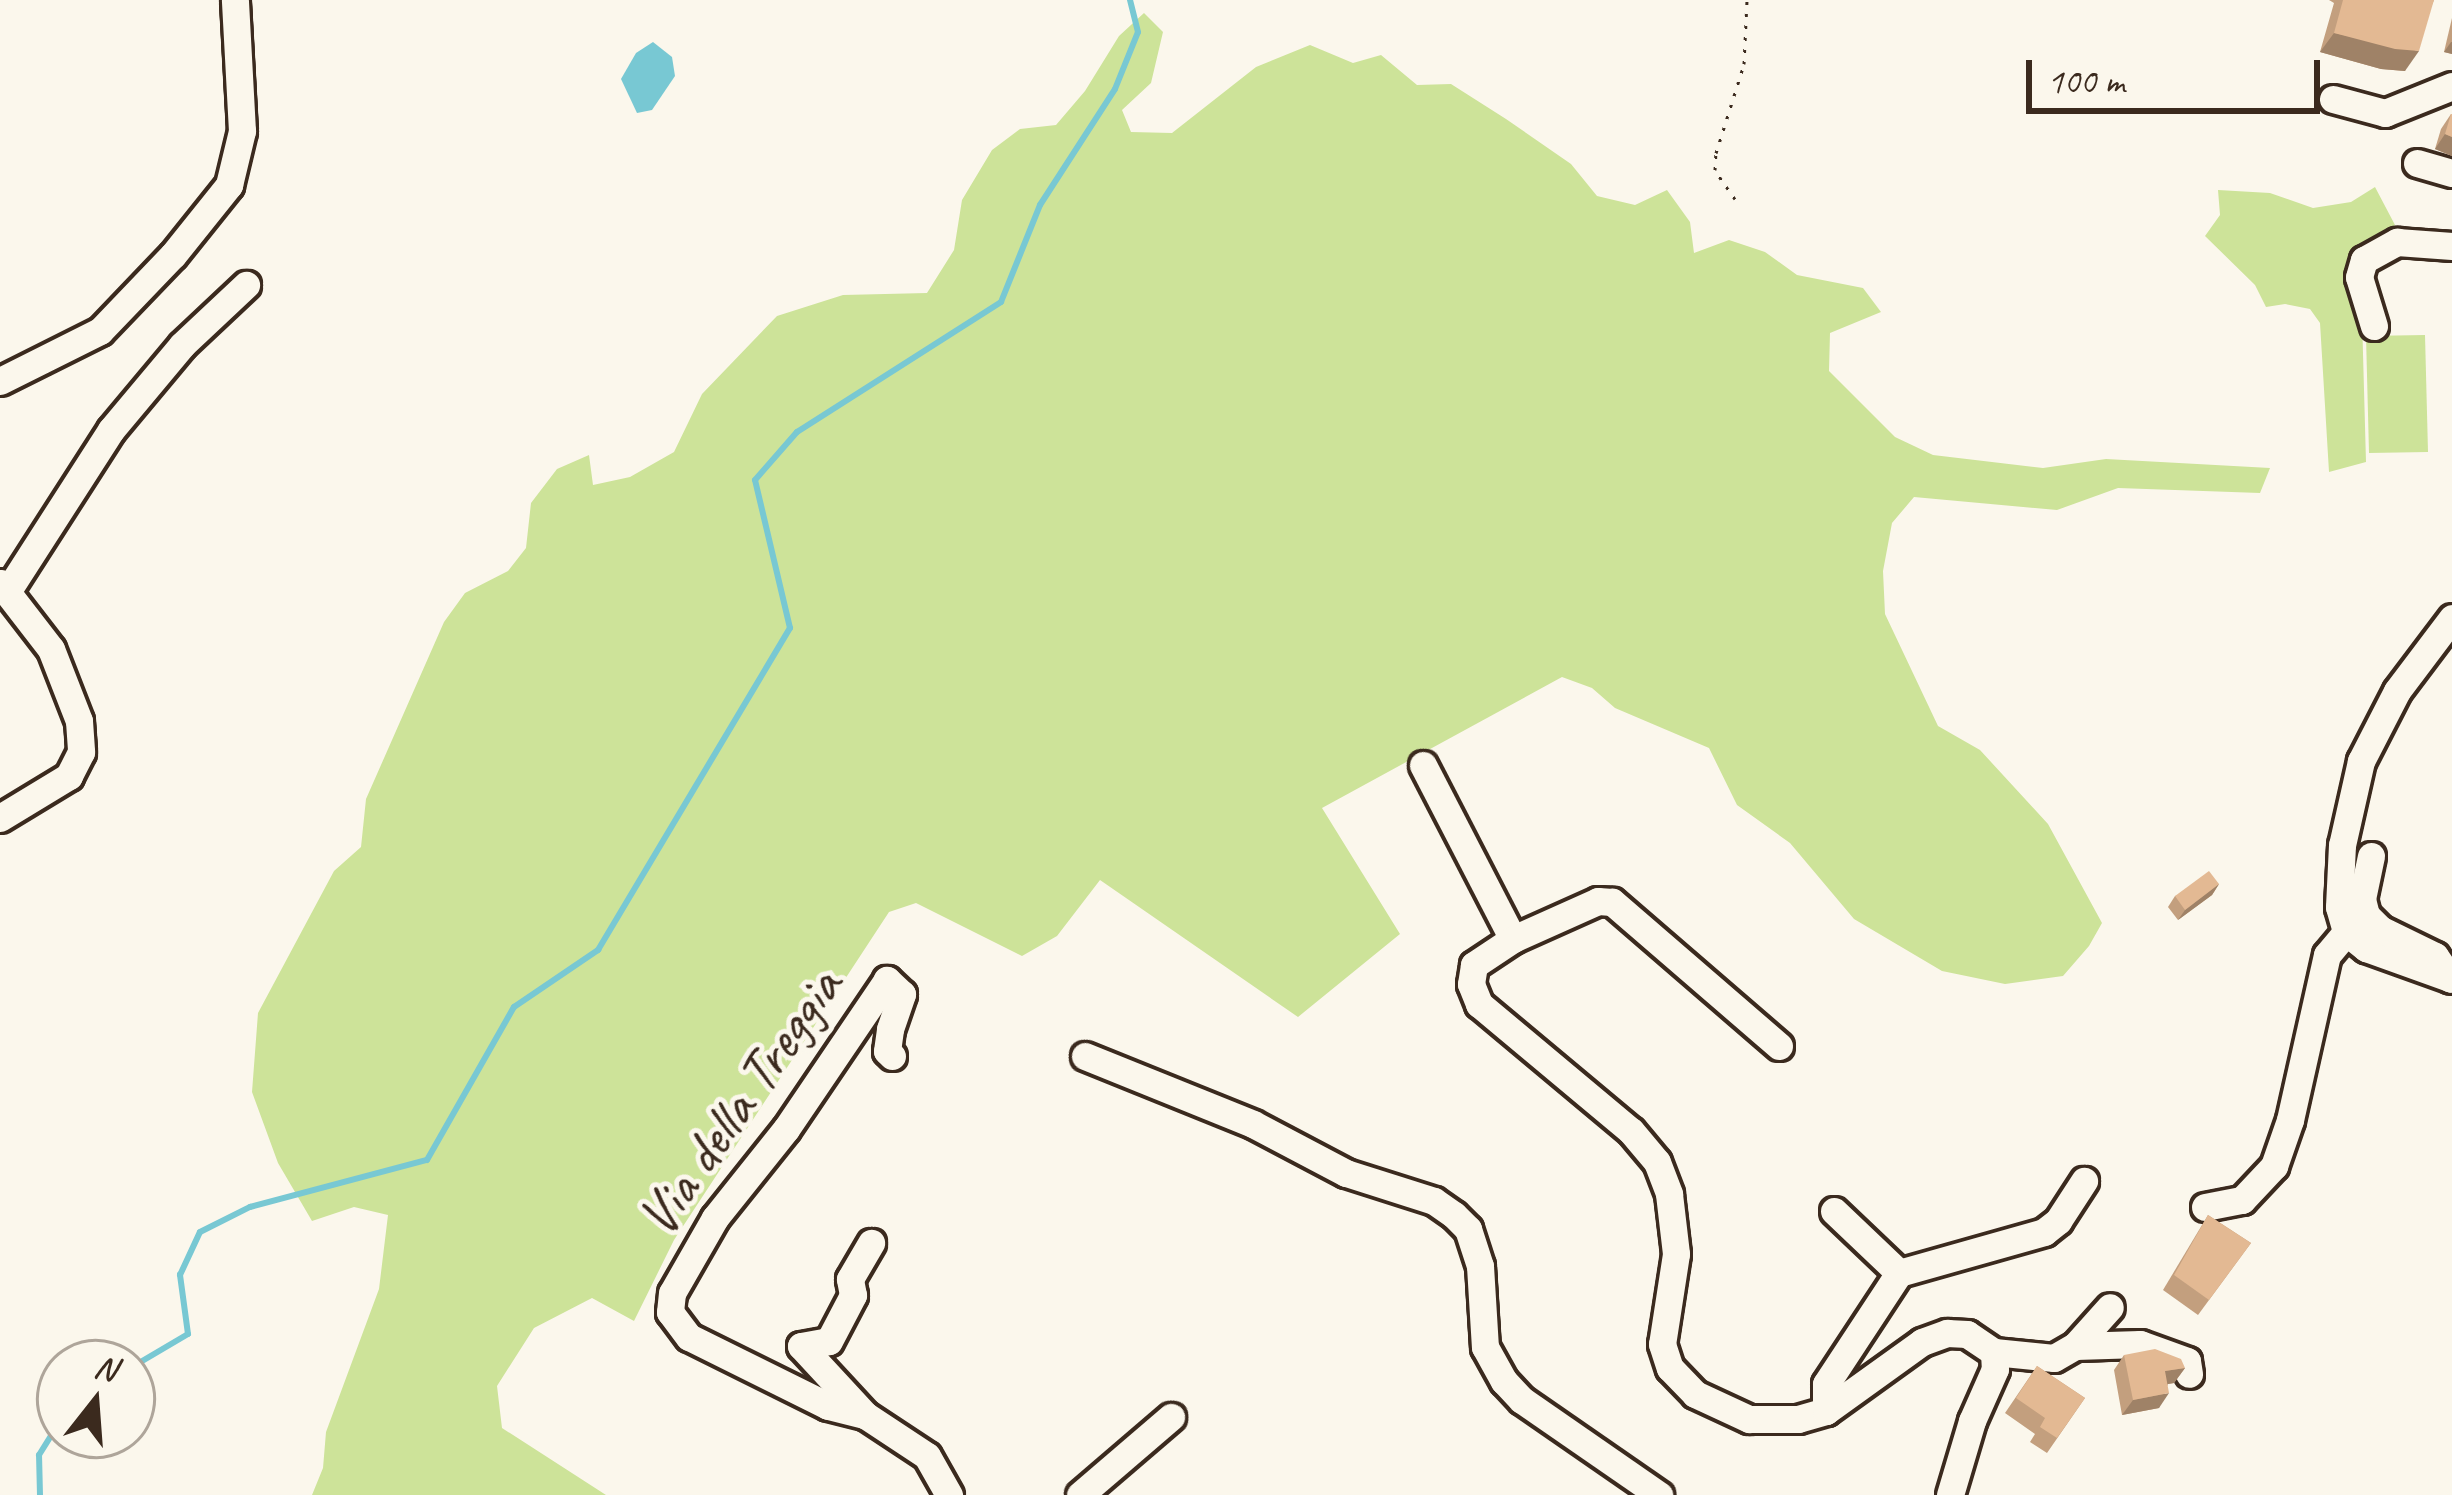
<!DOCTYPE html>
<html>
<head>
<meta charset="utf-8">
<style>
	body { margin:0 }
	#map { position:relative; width:2452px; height:1495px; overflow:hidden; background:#fbf7ec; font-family:Caveat,sans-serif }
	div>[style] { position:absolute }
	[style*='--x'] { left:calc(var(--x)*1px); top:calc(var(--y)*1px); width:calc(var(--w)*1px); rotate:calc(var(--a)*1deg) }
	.green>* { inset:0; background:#cde399 }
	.water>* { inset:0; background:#78c8d3 }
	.stream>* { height:6px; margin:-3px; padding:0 3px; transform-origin:3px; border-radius:3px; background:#78c8d3 }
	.path>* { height:3px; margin-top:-1.5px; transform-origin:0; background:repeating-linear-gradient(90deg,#3b2a1e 0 3px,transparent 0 12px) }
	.roads { filter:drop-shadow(3px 0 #3b2a1e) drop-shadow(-3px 0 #3b2a1e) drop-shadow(0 3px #3b2a1e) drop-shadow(0 -3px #3b2a1e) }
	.minor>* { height:27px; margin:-13.5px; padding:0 13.5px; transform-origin:13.5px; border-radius:13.5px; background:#fbf7ec }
	.wall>* { inset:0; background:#c39f7e }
	.shaded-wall>* { inset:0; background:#9f8267 }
	.building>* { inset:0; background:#e3b993 }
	span { translate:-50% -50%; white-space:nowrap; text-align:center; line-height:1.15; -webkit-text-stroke:10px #fbf7ec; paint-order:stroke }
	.street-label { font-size:57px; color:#3b2a1e }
	.north { position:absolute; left:36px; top:1339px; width:120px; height:120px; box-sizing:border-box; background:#fbf7ec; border:3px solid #aea59a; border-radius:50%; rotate:17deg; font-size:33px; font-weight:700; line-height:48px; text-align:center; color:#3b2a1e }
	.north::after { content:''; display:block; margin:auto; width:42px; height:54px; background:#3b2a1e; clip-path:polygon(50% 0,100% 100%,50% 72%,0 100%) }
	.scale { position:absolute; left:2026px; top:60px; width:294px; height:54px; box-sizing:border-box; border:6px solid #3b2a1e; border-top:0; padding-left:15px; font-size:36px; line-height:42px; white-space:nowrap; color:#3b2a1e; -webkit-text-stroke:9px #fbf7ec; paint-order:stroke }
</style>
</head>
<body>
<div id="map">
	<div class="green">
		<i style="clip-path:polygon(1144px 13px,1163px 32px,1151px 83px,1122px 110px,1131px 132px,1172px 133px,1256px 67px,1310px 45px,1353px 63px,1381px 55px,1417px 85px,1451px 84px,1506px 119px,1571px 164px,1597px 196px,1635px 205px,1667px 190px,1690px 222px,1694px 253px,1729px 240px,1765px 252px,1797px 275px,1863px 288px,1881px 312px,1830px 333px,1829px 371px,1895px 437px,1933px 455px,2043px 468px,2106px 459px,2270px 468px,2260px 493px,2118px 488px,2057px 510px,1914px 497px,1892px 523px,1883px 571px,1885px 614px,1938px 726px,1980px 750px,2048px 824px,2102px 923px,2089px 946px,2063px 976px,2005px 984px,1942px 971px,1854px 919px,1790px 843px,1737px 805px,1709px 748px,1615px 708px,1592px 688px,1562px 677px,1322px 808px,1400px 934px,1298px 1017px,1100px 880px,1057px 936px,1022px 956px,916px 903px,889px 912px,674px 1240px,634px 1321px,592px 1298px,534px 1328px,497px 1386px,502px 1428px,606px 1495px,312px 1495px,323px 1468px,326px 1432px,379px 1289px,388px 1215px,354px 1207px,312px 1221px,278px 1163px,252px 1092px,258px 1013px,334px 871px,361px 847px,366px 799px,444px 622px,465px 593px,508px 571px,526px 548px,531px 503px,557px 469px,589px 455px,593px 485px,630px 477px,674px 452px,702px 394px,777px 316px,843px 295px,927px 293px,954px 250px,962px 200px,992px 150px,1020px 129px,1056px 125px,1085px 91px,1119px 36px)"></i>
		<i style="clip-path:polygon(2375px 187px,2395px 225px,2348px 262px,2362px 317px,2366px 462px,2329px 472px,2320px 323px,2310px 309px,2285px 304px,2266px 307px,2255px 285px,2205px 236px,2220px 215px,2218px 190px,2270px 193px,2313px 208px,2351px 202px)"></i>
		<i style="clip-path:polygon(2425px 335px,2428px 452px,2369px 453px,2366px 336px)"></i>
	</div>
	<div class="water">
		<i style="clip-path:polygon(653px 42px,672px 57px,675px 76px,652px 110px,637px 113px,621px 79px,636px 53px)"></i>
	</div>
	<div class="stream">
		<i style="--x:132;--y:1367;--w:65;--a:-30.5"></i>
		<i style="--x:188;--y:1334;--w:60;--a:-97.7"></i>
		<i style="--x:180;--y:1275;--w:47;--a:-65.1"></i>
		<i style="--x:200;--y:1232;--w:56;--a:-26.6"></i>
		<i style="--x:250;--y:1207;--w:183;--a:-14.9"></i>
		<i style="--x:427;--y:1160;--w:176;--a:-60.4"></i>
		<i style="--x:514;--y:1007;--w:102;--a:-34.2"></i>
		<i style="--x:598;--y:950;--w:375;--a:-59.2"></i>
		<i style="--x:790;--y:628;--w:152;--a:-103.3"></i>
		<i style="--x:755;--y:480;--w:64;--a:-48.8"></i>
		<i style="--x:797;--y:432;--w:242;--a:-32.5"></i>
		<i style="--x:1001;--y:302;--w:105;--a:-68.1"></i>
		<i style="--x:1040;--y:205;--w:138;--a:-57.1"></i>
		<i style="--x:1115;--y:89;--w:61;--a:-68"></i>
		<i style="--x:1138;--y:32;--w:33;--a:-104"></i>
		<i style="--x:40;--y:1495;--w:40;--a:-91.4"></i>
		<i style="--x:39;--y:1455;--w:39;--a:-58"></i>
	</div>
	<div class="path">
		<i style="--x:1735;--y:199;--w:35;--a:-125"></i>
		<i style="--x:1715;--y:170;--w:17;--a:-87"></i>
		<i style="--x:1716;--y:153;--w:93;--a:-72.5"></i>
		<i style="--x:1744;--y:64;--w:64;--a:-87.3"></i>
	</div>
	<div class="roads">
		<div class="minor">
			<i style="--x:2333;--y:99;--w:54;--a:15.1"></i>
			<i style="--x:2385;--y:113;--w:72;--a:-21.9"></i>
			<i style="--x:2417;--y:163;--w:36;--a:16"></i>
			<i style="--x:2374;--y:326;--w:51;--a:-107"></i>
			<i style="--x:2359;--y:277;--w:18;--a:-74"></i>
			<i style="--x:2364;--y:260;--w:38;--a:-29"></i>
			<i style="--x:2397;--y:242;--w:55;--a:4.2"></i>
			<i style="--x:0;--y:381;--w:112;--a:-26.6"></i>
			<i style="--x:100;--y:331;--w:105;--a:-46.2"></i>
			<i style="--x:173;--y:255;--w:90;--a:-51.3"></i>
			<i style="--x:229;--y:185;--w:56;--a:-76.5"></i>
			<i style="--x:242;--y:131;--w:131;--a:-93.1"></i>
			<i style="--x:0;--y:583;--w:83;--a:52.3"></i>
			<i style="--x:51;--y:649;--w:77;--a:68.7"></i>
			<i style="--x:79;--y:721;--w:31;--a:86"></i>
			<i style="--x:81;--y:752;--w:27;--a:117"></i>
			<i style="--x:69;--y:776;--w:81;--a:148.7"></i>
			<i style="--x:7;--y:592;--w:193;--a:-57.3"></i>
			<i style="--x:111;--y:430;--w:111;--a:-50.1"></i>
			<i style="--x:182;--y:345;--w:88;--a:-43.2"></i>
			<i style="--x:2452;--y:618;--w:91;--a:127"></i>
			<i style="--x:2397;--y:691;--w:79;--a:117.2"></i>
			<i style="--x:2361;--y:761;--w:86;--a:102.7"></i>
			<i style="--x:2342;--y:845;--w:62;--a:92.8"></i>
			<i style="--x:2339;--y:907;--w:26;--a:74"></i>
			<i style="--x:2346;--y:932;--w:26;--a:39"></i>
			<i style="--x:2366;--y:948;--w:91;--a:19.8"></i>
			<i style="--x:1423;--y:765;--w:196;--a:62.7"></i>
			<i style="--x:2371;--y:856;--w:44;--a:101.8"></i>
			<i style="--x:2362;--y:899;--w:16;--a:76"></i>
			<i style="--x:2366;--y:915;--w:20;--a:45"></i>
			<i style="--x:2380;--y:929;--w:61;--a:26.1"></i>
			<i style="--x:2435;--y:956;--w:27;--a:56"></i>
			<i style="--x:1779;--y:1046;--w:221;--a:-139.2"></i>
			<i style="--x:1612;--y:902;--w:14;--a:-176"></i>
			<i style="--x:1598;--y:901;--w:93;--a:155.9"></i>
			<i style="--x:1513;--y:939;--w:47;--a:146.3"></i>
			<i style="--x:1474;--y:965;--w:19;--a:99"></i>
			<i style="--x:1471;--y:984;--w:22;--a:68"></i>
			<i style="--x:1479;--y:1004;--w:198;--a:39.9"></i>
			<i style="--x:1631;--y:1131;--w:40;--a:50"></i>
			<i style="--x:1657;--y:1162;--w:34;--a:69"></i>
			<i style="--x:1669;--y:1194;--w:60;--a:83.3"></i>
			<i style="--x:1676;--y:1254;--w:91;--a:98.8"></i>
			<i style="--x:1662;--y:1344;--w:25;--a:72"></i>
			<i style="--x:1670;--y:1368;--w:36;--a:46"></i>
			<i style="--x:1695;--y:1394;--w:60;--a:24.8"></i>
			<i style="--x:1749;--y:1419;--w:49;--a:0"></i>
			<i style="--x:1798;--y:1419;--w:29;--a:-16"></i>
			<i style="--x:1826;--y:1411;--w:118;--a:-35.7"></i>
			<i style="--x:1922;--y:1342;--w:27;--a:-20"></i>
			<i style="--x:1947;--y:1333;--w:20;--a:3"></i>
			<i style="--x:1967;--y:1334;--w:32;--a:34"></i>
			<i style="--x:1994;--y:1352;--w:17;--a:87"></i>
			<i style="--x:1995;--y:1369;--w:57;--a:113.9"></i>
			<i style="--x:1972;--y:1421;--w:77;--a:106.6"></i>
			<i style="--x:892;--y:1056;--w:7;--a:-135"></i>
			<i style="--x:887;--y:1051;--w:22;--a:-82"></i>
			<i style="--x:890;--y:1029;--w:37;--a:-71"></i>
			<i style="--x:902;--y:994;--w:21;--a:-137"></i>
			<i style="--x:887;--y:980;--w:180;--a:124.1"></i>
			<i style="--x:786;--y:1129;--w:114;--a:128.6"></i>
			<i style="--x:715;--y:1218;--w:86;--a:119.8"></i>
			<i style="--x:672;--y:1293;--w:19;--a:96"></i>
			<i style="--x:670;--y:1312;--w:31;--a:53"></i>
			<i style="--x:689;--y:1337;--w:155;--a:26.4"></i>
			<i style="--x:828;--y:1406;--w:38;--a:14"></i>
			<i style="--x:865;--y:1415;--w:74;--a:33.5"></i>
			<i style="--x:927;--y:1456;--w:45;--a:60.6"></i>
			<i style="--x:1085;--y:1056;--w:181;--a:22"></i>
			<i style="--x:1253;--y:1124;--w:105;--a:27.8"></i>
			<i style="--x:1346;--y:1173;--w:92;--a:17.7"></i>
			<i style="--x:1434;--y:1201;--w:24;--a:35"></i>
			<i style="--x:1454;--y:1215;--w:20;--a:45"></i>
			<i style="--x:1468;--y:1229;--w:39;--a:72"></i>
			<i style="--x:1480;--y:1266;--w:81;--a:86.5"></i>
			<i style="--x:1485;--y:1347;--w:39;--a:61"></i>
			<i style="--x:1504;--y:1381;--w:26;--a:47"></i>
			<i style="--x:1522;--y:1400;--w:167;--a:34.7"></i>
			<i style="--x:2205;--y:1207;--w:38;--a:-11"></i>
			<i style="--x:2242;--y:1200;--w:47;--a:-46.7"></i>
			<i style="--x:2274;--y:1166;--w:49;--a:-70.8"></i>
			<i style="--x:2290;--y:1120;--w:169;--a:-77.4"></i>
			<i style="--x:2327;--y:955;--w:30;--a:-50"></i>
			<i style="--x:1834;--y:1211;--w:90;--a:43.6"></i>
			<i style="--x:2075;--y:1346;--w:65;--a:-1.8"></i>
			<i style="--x:2140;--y:1344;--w:50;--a:19.9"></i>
			<i style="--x:2187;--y:1361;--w:13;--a:81"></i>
			<i style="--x:1994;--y:1352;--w:60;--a:5.7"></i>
			<i style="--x:2054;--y:1358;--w:24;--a:-30"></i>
			<i style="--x:2075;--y:1346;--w:52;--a:-48.1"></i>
			<i style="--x:1826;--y:1411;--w:27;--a:-90"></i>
			<i style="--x:1826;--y:1384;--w:133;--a:-56.7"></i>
			<i style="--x:1899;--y:1273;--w:151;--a:-15.8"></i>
			<i style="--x:2044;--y:1232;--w:18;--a:-38"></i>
			<i style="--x:2058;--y:1221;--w:48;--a:-57"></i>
			<i style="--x:865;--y:1415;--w:94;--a:-132.8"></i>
			<i style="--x:801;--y:1346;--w:28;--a:-10"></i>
			<i style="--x:829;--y:1341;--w:52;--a:-62.4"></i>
			<i style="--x:853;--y:1295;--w:16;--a:-101"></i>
			<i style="--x:850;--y:1279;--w:42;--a:-59.7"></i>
			<i style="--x:1080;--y:1495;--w:120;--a:-40.6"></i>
		</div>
	</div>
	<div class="wall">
		<i style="clip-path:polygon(2329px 0,2434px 0,2405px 71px,2381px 69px,2320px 52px,2334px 3px)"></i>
		<i style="clip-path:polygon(2452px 18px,2452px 54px,2444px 52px)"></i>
		<i style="clip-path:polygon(2451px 114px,2452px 114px,2452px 156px,2435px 149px,2441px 129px)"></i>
		<i style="clip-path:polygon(2219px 884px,2212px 895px,2178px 920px,2168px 907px,2175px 896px)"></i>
		<i style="clip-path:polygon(2208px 1215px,2251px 1243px,2198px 1315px,2163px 1290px)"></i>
		<i style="clip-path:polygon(2124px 1355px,2185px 1368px,2174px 1383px,2168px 1384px,2159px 1408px,2122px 1415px,2114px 1370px)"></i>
		<i style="clip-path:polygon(2037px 1366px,2085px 1398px,2047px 1453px,2030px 1442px,2035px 1434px,2005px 1413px)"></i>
	</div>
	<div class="shaded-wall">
		<i style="clip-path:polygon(2334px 33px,2419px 51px,2405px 71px,2381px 69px,2320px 52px)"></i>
		<i style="clip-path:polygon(2451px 42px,2452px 42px,2452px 54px,2444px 52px)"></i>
		<i style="clip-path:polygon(2445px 134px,2452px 137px,2452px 156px,2435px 149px)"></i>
		<i style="clip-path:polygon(2219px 884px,2212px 895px,2178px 920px,2185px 910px)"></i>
		<i style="clip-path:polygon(2185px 1368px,2174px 1383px,2155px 1386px,2165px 1371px)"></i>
		<i style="clip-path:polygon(2169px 1393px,2159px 1408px,2122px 1415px,2133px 1400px)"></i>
	</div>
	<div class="building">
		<i style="clip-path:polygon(2343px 0,2434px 0,2419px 51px,2395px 49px,2334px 33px)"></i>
		<i style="clip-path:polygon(2451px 114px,2452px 114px,2452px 137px,2445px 134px)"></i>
		<i style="clip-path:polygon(2209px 871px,2219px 884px,2185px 910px,2175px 896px)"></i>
		<i style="clip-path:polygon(2208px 1215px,2251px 1243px,2209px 1300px,2174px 1275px)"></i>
		<i style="clip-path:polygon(2155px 1349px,2181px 1359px,2185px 1368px,2165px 1371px,2169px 1393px,2133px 1400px,2124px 1355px)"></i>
		<i style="clip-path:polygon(2037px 1366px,2085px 1398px,2057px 1438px,2040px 1427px,2045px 1418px,2016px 1398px)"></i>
	</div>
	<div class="street-label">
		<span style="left:740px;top:1102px;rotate:-55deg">Via della Treggia</span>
	</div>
	<div class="north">N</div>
	<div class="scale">100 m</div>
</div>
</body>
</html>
